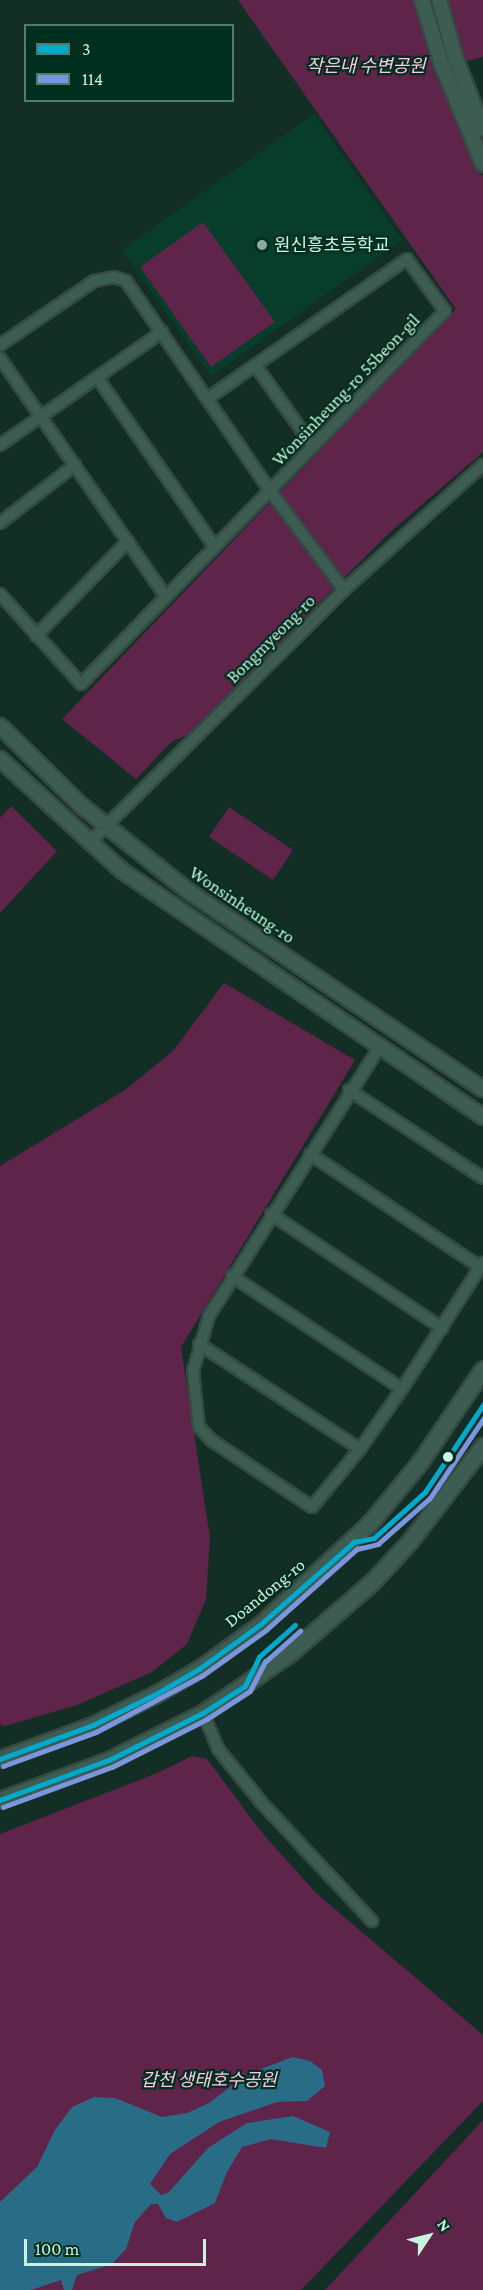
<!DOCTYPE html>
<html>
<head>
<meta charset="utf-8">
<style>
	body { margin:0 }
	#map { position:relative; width:483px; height:2290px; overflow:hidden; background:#132e25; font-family:"Crimson Pro","Noto Sans KR",serif }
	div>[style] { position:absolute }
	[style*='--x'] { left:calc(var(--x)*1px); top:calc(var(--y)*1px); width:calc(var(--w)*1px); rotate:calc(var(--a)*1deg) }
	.built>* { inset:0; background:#083d2c }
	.green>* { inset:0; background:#5f2449 }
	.water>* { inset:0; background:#286d85 }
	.roads { filter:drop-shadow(2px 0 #344a42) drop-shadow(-2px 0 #344a42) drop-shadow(0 2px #344a42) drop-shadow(0 -2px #344a42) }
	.minor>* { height:10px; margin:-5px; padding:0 5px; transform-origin:5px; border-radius:5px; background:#3e5d52 }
	.tertiary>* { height:14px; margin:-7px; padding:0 7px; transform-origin:7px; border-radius:7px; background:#3e5d52 }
	.secondary>* { height:15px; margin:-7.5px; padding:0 7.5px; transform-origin:7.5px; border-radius:7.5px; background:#3e5d52 }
	.bus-1>* { height:4.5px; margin:-2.25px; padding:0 2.25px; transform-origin:2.25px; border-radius:2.25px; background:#00a9ce }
	.bus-2>* { height:4.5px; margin:-2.25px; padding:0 2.25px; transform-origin:2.25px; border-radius:2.25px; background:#7a96df }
	.dots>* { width:16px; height:16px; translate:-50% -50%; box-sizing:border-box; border:3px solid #002f1f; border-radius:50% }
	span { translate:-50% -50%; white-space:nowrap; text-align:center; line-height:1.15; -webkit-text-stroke:4.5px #002f1f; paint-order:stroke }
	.park-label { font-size:18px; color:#fcc8e3; font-style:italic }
	.poi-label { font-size:18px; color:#c9f2e0 }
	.left { translate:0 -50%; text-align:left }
	.street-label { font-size:18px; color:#c9f2e0 }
	.legend { position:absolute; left:24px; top:24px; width:210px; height:78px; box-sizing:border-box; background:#002f1f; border:2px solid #507d6c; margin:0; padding:8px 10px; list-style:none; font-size:18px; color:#c9f2e0 }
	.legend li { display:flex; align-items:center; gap:12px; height:30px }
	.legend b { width:30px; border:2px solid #507d6c }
	.north { position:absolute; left:399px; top:2206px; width:60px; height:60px; -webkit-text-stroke:4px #002f1f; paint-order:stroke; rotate:55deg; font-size:16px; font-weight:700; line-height:24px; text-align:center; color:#c9f2e0 }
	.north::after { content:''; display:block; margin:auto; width:21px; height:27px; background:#c9f2e0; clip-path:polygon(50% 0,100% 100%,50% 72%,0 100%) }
	.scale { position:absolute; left:24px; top:2239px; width:182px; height:27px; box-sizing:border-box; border:3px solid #c9f2e0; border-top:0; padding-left:8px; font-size:18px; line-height:21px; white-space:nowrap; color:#c9f2e0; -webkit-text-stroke:4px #002f1f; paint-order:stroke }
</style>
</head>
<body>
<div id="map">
	<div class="built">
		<i style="clip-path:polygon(314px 114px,402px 240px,211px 376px,122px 250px)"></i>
	</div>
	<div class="green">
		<i style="clip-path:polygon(238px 0,483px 0,483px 57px,433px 70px,483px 177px,483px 452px,388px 534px,187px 735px,171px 742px,136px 779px,62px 719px,456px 309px)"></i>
		<i style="clip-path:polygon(203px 222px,275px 322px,211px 367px,140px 267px)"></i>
		<i style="clip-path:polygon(11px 806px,57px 851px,0 913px,0 818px)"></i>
		<i style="clip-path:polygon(229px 807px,293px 850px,273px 880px,209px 837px)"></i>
		<i style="clip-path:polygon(224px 983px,355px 1060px,181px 1347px,210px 1538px,206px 1599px,187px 1644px,152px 1672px,77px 1705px,5px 1726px,0 1724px,0 1166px,125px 1090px,173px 1051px)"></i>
		<i style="clip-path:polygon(192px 1756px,207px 1759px,263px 1834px,316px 1893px,483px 2035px,483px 2101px,301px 2290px,0 2290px,0 1834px,155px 1774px)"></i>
		<i style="clip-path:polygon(483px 2120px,483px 2290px,325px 2290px)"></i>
	</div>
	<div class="water">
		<i style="clip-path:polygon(293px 2057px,310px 2061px,322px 2070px,325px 2086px,307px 2101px,277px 2102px,219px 2122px,170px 2154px,150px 2184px,161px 2195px,168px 2193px,208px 2148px,247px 2123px,293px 2116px,330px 2132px,326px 2148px,271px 2139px,242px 2147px,227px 2172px,215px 2203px,177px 2222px,166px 2218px,158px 2204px,151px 2204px,135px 2222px,126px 2249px,112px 2264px,77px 2275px,72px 2290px,64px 2290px,61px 2280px,31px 2290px,0 2290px,0 2202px,37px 2167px,55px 2130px,72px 2107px,94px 2097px,115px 2098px,162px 2117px,187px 2113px,209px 2103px,247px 2074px)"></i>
	</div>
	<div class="roads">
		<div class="minor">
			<i style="--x:0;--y:345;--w:114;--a:-34.2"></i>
			<i style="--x:94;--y:281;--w:20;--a:-11"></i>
			<i style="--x:114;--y:277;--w:13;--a:18"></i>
			<i style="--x:126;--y:281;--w:256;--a:55.5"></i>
			<i style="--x:271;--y:492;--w:122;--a:53.3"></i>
			<i style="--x:0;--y:358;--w:289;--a:55.2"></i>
			<i style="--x:255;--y:365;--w:100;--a:54.4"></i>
			<i style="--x:97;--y:377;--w:206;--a:55.3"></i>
			<i style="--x:0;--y:445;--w:198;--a:-34.9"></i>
			<i style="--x:0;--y:523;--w:95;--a:-37.7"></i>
			<i style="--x:0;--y:594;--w:121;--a:48"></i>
			<i style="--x:81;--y:684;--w:521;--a:-45.7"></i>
			<i style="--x:445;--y:311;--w:64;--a:-126.2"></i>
			<i style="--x:407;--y:259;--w:244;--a:145"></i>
			<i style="--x:36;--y:636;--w:132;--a:-45.9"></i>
			<i style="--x:89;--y:843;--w:359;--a:-44.8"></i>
			<i style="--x:344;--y:590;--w:187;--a:-42"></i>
			<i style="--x:379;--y:1048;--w:317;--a:122.4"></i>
			<i style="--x:209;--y:1316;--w:57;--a:106.2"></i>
			<i style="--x:193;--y:1371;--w:56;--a:83.9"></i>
			<i style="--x:199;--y:1427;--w:18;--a:47"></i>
			<i style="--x:211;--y:1440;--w:121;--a:33.6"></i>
			<i style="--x:312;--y:1507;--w:75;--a:-50.4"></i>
			<i style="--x:360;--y:1449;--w:73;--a:-55"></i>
			<i style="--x:402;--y:1389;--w:150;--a:-57.3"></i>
			<i style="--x:349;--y:1090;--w:160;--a:33.3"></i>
			<i style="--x:310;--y:1154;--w:204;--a:33.6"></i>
			<i style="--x:271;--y:1214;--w:206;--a:33.7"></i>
			<i style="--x:232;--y:1276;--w:204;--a:33.6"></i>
			<i style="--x:199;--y:1344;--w:192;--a:33.1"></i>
			<i style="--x:203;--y:1713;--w:39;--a:67"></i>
			<i style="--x:218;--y:1749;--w:68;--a:50.9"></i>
			<i style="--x:261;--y:1802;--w:163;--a:47"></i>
		</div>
		<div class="tertiary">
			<i style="--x:422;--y:0;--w:68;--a:72.9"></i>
			<i style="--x:442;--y:65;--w:107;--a:67.5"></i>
			<i style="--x:439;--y:0;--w:62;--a:74.2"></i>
			<i style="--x:456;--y:60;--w:74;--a:68.6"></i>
			<i style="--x:0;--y:726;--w:115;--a:44.3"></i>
			<i style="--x:82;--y:806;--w:136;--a:38.7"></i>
			<i style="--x:188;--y:891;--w:355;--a:33.9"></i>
			<i style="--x:0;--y:759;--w:164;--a:42.5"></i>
			<i style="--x:121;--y:870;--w:438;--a:34.3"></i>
		</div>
		<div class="secondary">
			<i style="--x:0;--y:1759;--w:99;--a:-20.1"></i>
			<i style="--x:93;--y:1725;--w:70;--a:-26.2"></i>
			<i style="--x:156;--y:1694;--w:50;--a:-30.2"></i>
			<i style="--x:199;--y:1669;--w:77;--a:-36"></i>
			<i style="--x:261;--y:1624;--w:147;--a:-42.8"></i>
			<i style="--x:369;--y:1524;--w:80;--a:-50.6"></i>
			<i style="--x:420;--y:1462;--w:112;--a:-55.9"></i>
			<i style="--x:0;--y:1800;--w:116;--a:-20.2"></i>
			<i style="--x:109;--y:1760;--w:105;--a:-26.6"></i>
			<i style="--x:203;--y:1713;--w:106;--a:-34.6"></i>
			<i style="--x:290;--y:1653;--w:108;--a:-40.9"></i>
			<i style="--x:372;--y:1582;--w:56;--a:-47.2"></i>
			<i style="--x:410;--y:1541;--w:120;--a:-52.5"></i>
		</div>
	</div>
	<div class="bus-1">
		<i style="--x:0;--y:1759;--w:99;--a:-20.1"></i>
		<i style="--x:93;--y:1725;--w:70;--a:-26.2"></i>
		<i style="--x:156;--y:1694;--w:50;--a:-30.2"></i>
		<i style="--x:199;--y:1669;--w:77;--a:-36"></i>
		<i style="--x:261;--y:1624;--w:124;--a:-41.4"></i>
		<i style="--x:354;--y:1542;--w:20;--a:-11"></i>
		<i style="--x:374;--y:1538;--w:69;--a:-42"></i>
		<i style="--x:425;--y:1492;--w:105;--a:-56.3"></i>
		<i style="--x:0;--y:1800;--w:116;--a:-20.2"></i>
		<i style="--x:109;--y:1760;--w:105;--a:-26.6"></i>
		<i style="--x:203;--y:1713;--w:50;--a:-32.7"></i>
		<i style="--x:245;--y:1686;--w:32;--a:-64"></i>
		<i style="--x:259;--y:1657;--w:48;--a:-41.6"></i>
	</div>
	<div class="bus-2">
		<i style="--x:3;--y:1766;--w:99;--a:-20.1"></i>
		<i style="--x:96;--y:1732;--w:121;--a:-28"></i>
		<i style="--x:203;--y:1675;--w:77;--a:-35.5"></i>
		<i style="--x:266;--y:1630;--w:122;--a:-41.7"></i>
		<i style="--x:357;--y:1549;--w:22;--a:-13"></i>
		<i style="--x:378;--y:1544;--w:69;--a:-41.5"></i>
		<i style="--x:430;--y:1498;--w:95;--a:-56.1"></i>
		<i style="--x:3;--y:1807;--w:116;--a:-20.2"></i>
		<i style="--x:112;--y:1767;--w:106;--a:-26.8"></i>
		<i style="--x:207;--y:1719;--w:51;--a:-33.1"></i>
		<i style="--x:250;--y:1691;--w:33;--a:-63"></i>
		<i style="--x:265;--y:1662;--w:47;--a:-41.5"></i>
	</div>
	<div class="dots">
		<i style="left:262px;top:245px;background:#89ad9f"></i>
		<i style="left:448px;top:1457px;background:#c9f2e0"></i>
	</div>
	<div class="park-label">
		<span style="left:366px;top:66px">작은내 수변공원</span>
		<span style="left:209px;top:2080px">갑천 생태호수공원</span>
	</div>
	<div class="poi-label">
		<span class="left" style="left:274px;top:245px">원신흥초등학교</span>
	</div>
	<div class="street-label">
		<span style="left:346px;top:390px;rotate:-46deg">Wonsinheung-ro 55beon-gil</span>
		<span style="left:271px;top:639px;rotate:-45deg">Bongmyeong-ro</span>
		<span style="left:242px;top:905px;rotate:34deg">Wonsinheung-ro</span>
		<span style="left:265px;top:1593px;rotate:-39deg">Doandong-ro</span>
	</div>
	<ul class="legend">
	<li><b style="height:8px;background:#00a9ce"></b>3</li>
	<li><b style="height:8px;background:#7a96df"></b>114</li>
	</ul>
	<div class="north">N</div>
	<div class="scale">100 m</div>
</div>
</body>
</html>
